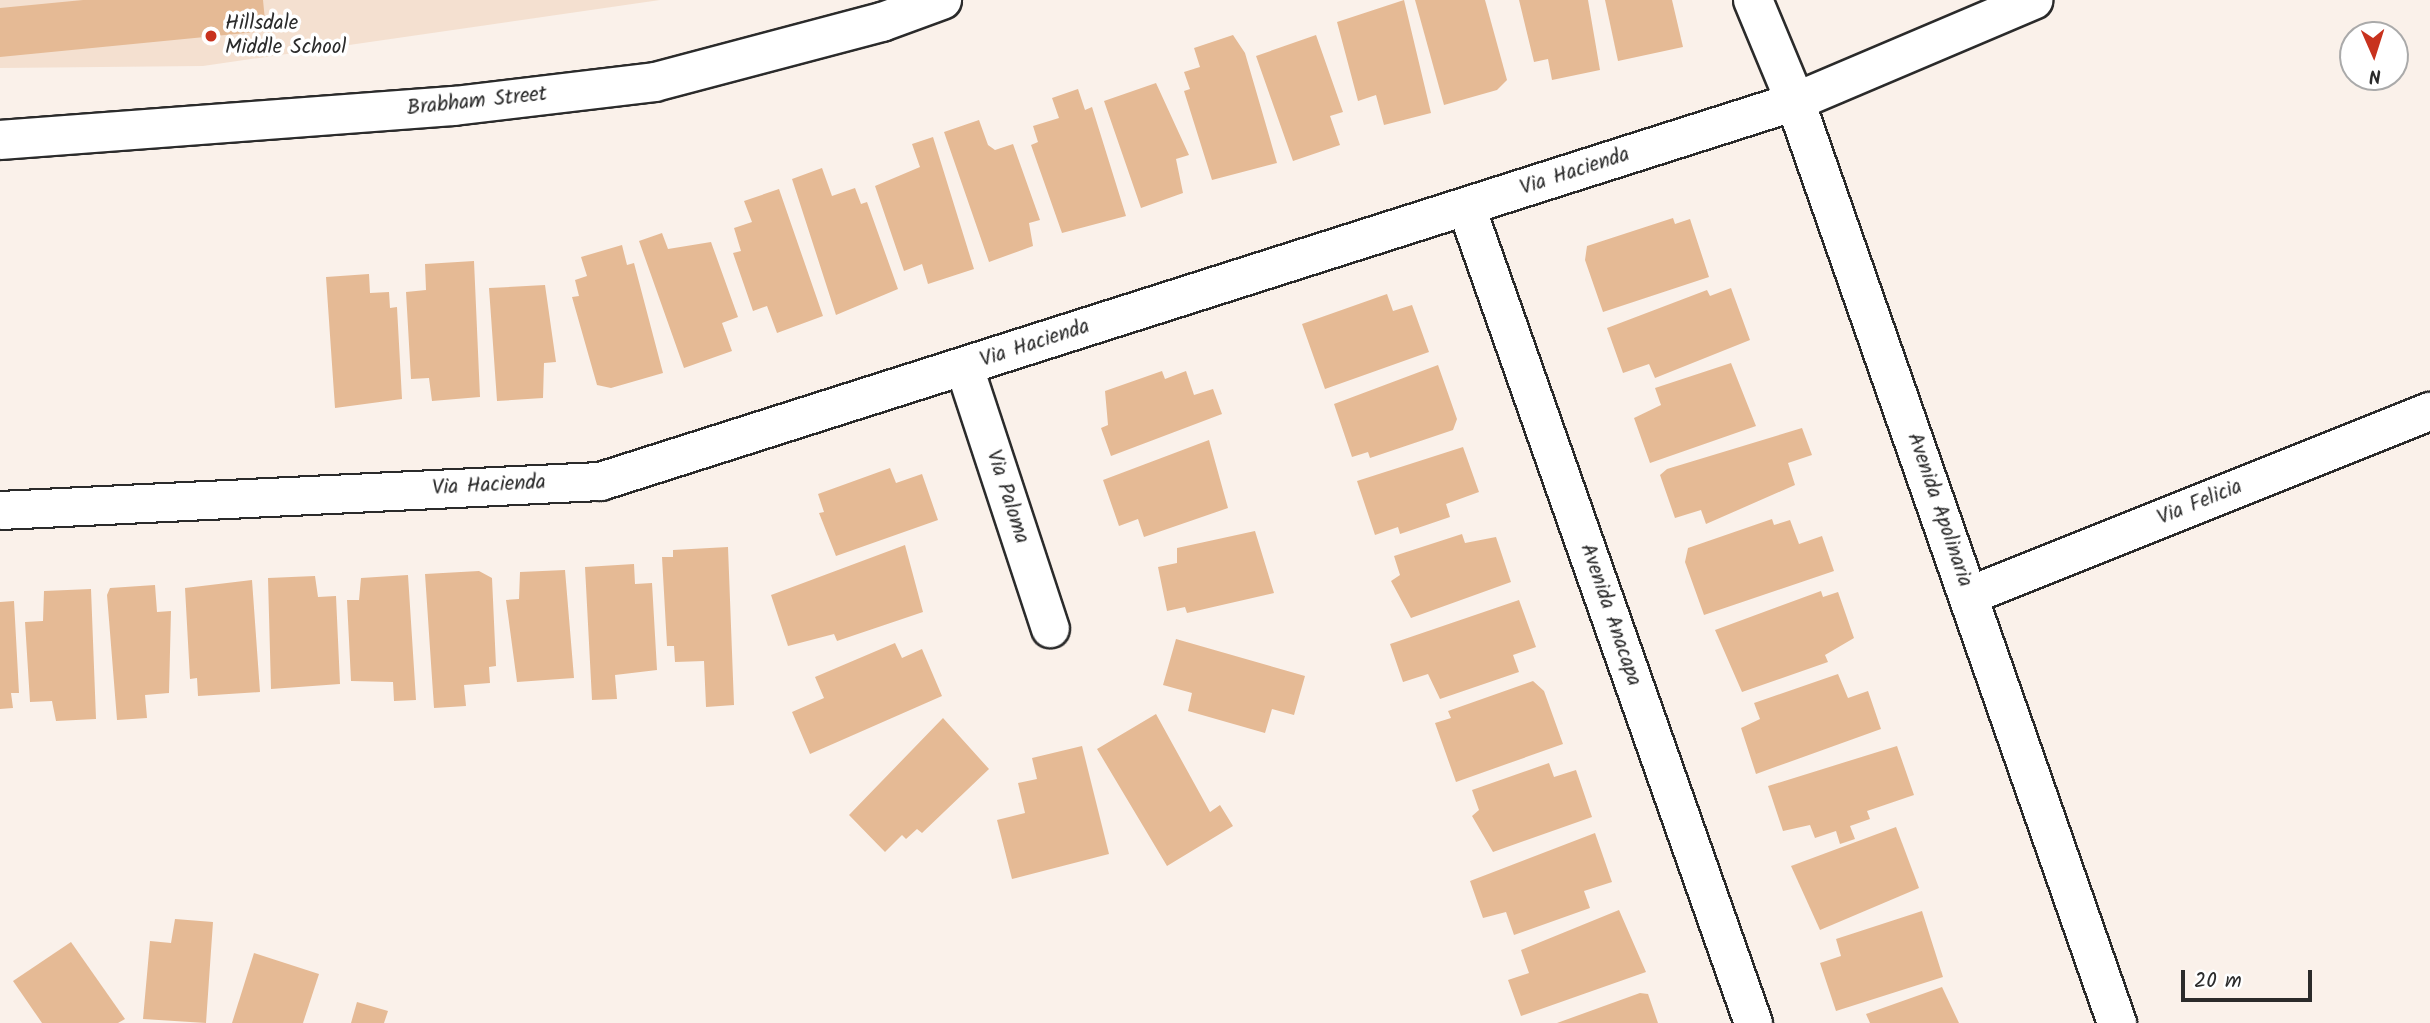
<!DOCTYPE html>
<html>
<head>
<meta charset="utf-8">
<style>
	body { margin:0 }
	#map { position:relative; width:2430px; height:1023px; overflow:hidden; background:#faf1ea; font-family:Kalam,sans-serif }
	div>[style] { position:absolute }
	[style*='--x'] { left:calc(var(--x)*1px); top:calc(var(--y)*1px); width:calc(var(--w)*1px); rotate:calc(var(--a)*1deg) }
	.built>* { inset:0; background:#f4e0d0 }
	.building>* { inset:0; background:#e5ba95 }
	.roads { filter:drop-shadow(2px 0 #2b2b2b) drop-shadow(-2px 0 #2b2b2b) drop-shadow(0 2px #2b2b2b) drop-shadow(0 -2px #2b2b2b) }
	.minor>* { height:37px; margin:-18.5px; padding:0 18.5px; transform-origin:18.5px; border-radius:18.5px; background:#fff }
	.tertiary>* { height:38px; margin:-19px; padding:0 19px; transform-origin:19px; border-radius:19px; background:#fff }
	.secondary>* { height:38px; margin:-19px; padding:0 19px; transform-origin:19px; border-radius:19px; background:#fff }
	.dots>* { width:19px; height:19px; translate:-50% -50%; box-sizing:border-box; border:4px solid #fff; border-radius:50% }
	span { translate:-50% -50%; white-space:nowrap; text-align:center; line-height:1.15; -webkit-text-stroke:7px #fff; paint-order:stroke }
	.poi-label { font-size:21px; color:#2b2b2b }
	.left { translate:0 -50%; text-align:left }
	.street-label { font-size:21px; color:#2b2b2b }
	.north { position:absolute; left:2339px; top:21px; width:70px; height:70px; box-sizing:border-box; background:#fff; border:2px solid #aaa; border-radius:50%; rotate:177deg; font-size:19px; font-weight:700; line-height:28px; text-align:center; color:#2b2b2b }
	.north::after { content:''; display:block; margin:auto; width:24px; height:32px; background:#c8321e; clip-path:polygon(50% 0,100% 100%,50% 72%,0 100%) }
	.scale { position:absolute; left:2181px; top:970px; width:131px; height:32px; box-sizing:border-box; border:4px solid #2b2b2b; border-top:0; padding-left:9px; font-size:21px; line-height:24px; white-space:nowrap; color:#2b2b2b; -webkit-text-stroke:5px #fff; paint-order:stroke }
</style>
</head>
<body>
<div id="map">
	<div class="built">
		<i style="clip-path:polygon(0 0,660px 0,203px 66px,0 68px)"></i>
	</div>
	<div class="building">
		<i style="clip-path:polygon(83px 0,263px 0,266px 31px,0 57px,0 8px)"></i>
		<i style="clip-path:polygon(1404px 0,1431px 113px,1384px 125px,1376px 95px,1358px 101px,1337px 22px)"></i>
		<i style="clip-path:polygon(1415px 0,1485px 0,1507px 80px,1497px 90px,1444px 105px)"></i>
		<i style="clip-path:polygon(1519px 0,1588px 0,1600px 70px,1552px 80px,1548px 59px,1534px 62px)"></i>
		<i style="clip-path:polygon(1605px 0,1672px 0,1683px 47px,1618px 61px)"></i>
		<i style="clip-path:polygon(1233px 35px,1245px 53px,1277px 163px,1212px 180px,1184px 91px,1190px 89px,1184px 72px,1200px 67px,1194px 48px)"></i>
		<i style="clip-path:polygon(1316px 35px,1343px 112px,1330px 116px,1340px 145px,1293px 161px,1256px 56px)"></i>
		<i style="clip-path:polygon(1156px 83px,1189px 155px,1176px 159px,1183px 193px,1141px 208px,1104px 101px)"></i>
		<i style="clip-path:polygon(1078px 89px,1085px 110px,1092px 107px,1126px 216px,1062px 233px,1031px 145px,1038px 142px,1033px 126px,1059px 118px,1052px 98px)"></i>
		<i style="clip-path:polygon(979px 120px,988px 145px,995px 150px,1013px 144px,1040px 220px,1029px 223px,1033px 246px,989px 262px,944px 132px)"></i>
		<i style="clip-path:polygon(933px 137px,974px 269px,928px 284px,922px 264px,904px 271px,875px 186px,920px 167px,912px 144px)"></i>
		<i style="clip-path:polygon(822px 168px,832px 196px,855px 188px,861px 204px,867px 202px,898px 289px,836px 315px,792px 179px)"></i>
		<i style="clip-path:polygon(779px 189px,823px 316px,777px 333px,767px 306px,753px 311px,733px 253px,741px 251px,734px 228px,752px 222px,744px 201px)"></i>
		<i style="clip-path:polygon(1673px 218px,1675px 224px,1690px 219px,1709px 277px,1603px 312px,1585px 260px,1587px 246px)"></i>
		<i style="clip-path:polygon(662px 233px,668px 249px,711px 242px,738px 317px,722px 323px,732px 351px,684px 368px,639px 241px)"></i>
		<i style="clip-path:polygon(622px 245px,627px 265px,634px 263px,663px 373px,611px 388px,597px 385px,572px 297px,579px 296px,575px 280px,587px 276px,581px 257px)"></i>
		<i style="clip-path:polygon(474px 261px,480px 397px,432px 401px,429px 378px,411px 379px,406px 292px,426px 290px,425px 264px)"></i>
		<i style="clip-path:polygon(369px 274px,370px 293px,389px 292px,390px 308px,397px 307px,402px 399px,335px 408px,326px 277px)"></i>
		<i style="clip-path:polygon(545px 285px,556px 362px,544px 363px,543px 398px,497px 401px,489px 288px)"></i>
		<i style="clip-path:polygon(1731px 288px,1750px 340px,1655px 378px,1649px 364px,1623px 373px,1607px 328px,1707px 290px,1710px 296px)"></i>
		<i style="clip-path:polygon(1387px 294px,1393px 311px,1412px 305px,1429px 352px,1325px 389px,1302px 324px)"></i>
		<i style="clip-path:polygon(1731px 363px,1756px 426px,1650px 463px,1634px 418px,1661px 405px,1655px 388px)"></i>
		<i style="clip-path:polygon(1438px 365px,1457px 419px,1453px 430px,1370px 458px,1368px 452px,1352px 457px,1334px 404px)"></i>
		<i style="clip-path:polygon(1162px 371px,1165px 379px,1186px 371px,1194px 395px,1213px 389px,1222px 414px,1111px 456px,1101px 428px,1108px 425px,1105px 391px)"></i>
		<i style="clip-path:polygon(1802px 428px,1812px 455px,1788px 463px,1795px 485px,1706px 524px,1701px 510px,1675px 518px,1660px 475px,1667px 469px)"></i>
		<i style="clip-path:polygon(1209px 440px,1228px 508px,1144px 537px,1138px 519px,1119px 526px,1103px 480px)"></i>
		<i style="clip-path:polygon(1463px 447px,1479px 492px,1446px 504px,1450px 517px,1400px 534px,1398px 527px,1375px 535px,1357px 481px)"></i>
		<i style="clip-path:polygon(890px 468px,896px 483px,922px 474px,938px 520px,836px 556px,819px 513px,824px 512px,818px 494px)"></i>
		<i style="clip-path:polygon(1772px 519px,1774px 525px,1790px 520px,1799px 544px,1822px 536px,1834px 571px,1704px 615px,1685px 562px,1688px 548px)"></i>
		<i style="clip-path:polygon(1255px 531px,1274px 593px,1187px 613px,1185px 607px,1167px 611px,1158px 567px,1177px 563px,1177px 548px)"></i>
		<i style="clip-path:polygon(1462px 534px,1465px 543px,1496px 537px,1511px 582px,1411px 618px,1391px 581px,1400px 575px,1394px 556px)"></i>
		<i style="clip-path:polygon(905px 545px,923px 612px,837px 641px,834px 634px,788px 646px,771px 595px)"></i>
		<i style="clip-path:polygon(728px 547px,734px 705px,706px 707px,704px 661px,675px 662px,674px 646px,667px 646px,662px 557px,673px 557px,673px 550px)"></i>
		<i style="clip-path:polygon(634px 564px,635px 584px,652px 583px,657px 670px,615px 675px,617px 699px,592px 700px,585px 567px)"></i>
		<i style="clip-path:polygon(565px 570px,574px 678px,517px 682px,506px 600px,519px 599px,520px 572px)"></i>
		<i style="clip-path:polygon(479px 571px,492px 578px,496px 666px,489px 667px,490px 683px,464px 685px,466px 706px,434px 708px,425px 574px)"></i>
		<i style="clip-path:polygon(408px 575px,416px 700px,394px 701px,393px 682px,351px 681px,347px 600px,359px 600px,361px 578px)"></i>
		<i style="clip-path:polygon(315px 576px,318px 597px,336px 596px,340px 684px,271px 689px,268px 578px)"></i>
		<i style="clip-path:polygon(252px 580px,260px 692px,198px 696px,197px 678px,190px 679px,185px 588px)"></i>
		<i style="clip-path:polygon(155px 585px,157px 612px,171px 611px,169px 693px,145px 695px,147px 718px,117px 720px,107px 595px,110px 588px)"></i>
		<i style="clip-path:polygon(91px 589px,96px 719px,56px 721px,52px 701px,30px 702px,25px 622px,43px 621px,44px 591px)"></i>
		<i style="clip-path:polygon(1821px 591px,1823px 597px,1838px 592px,1854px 638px,1825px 655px,1828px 662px,1742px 692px,1715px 630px)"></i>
		<i style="clip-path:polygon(1519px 600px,1536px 647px,1513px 655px,1519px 672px,1440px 699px,1428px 674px,1403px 682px,1390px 644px)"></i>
		<i style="clip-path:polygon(14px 601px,19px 693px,11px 693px,13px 708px,0 709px,0 602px)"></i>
		<i style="clip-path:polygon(1176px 639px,1305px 676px,1294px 715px,1272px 709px,1265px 733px,1188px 711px,1192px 693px,1163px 685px)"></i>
		<i style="clip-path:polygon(895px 643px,902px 658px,922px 649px,942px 696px,810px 754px,792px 712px,824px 698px,815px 677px)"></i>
		<i style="clip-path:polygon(1838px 674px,1848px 698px,1868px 691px,1881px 729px,1756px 774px,1741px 728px,1760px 719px,1754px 703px)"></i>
		<i style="clip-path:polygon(1533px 681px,1544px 691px,1563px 744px,1456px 782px,1435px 723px,1451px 718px,1448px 711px)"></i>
		<i style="clip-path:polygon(1156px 714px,1210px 812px,1220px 805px,1233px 826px,1167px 866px,1097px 749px)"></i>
		<i style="clip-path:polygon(943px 718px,989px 769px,922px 833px,917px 829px,906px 839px,902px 835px,885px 852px,849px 815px)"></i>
		<i style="clip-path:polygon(1082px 746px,1109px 854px,1012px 879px,997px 820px,1025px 813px,1018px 783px,1037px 779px,1032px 758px)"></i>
		<i style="clip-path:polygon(1897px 746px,1914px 795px,1867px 811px,1870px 819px,1850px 826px,1855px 839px,1840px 844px,1836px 831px,1815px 838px,1810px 825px,1783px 831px,1768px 786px)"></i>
		<i style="clip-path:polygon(1549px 763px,1554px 777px,1576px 770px,1592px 817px,1493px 852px,1472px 816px,1479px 810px,1472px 790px)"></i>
		<i style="clip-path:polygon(1896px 827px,1919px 888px,1820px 930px,1791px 866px)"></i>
		<i style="clip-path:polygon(1595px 833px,1612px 882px,1584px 891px,1590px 908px,1514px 935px,1506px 912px,1483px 918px,1470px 881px)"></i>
		<i style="clip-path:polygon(1619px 910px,1646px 972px,1521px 1016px,1508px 980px,1529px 973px,1521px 950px)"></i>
		<i style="clip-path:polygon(1922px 911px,1943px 977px,1836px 1011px,1820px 963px,1841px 956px,1836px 939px)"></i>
		<i style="clip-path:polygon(175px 919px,213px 922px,206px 1023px,143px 1019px,150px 941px,171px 943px)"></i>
		<i style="clip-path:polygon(71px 942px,125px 1019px,118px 1023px,42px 1023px,13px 981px)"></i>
		<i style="clip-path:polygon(254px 953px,319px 974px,303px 1023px,232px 1023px)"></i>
		<i style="clip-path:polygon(1942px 987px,1959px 1023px,1870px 1023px,1866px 1014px)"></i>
		<i style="clip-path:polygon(1640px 993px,1648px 994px,1658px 1023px,1557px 1023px)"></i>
		<i style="clip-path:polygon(357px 1002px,388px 1011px,384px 1023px,351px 1023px)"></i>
	</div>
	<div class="roads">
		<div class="minor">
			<i style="--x:1466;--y:207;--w:865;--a:70.62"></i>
			<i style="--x:964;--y:367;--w:275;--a:71.8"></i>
			<i style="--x:0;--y:510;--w:601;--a:-2.77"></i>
			<i style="--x:600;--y:481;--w:1254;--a:-17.64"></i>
			<i style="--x:1795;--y:101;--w:259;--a:-23"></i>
			<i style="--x:1969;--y:595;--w:496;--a:-21.8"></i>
		</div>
		<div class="tertiary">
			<i style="--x:1753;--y:0;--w:109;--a:67.4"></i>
			<i style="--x:1795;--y:101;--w:977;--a:70.75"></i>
		</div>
		<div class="secondary">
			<i style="--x:0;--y:140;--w:455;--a:-4.3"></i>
			<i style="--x:454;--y:106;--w:202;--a:-6.8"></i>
			<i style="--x:655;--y:82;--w:235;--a:-14.8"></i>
			<i style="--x:882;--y:22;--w:64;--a:-20.1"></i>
		</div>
	</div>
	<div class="dots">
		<i style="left:211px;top:36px;background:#c8321e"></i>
	</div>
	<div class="poi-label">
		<span class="left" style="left:225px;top:36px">Hillsdale<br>Middle School</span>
	</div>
	<div class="street-label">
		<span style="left:477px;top:102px;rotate:-6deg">Brabham Street</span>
		<span style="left:1575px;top:172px;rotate:-18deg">Via Hacienda</span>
		<span style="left:1035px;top:344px;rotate:-18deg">Via Hacienda</span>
		<span style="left:489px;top:486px;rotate:-3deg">Via Hacienda</span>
		<span style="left:1007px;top:497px;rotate:72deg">Via Paloma</span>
		<span style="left:2200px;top:503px;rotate:-22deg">Via Felicia</span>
		<span style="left:1939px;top:510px;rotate:71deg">Avenida Apolinaria</span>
		<span style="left:1610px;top:615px;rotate:71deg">Avenida Anacapa</span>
	</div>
	<div class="north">N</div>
	<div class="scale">20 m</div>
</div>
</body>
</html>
